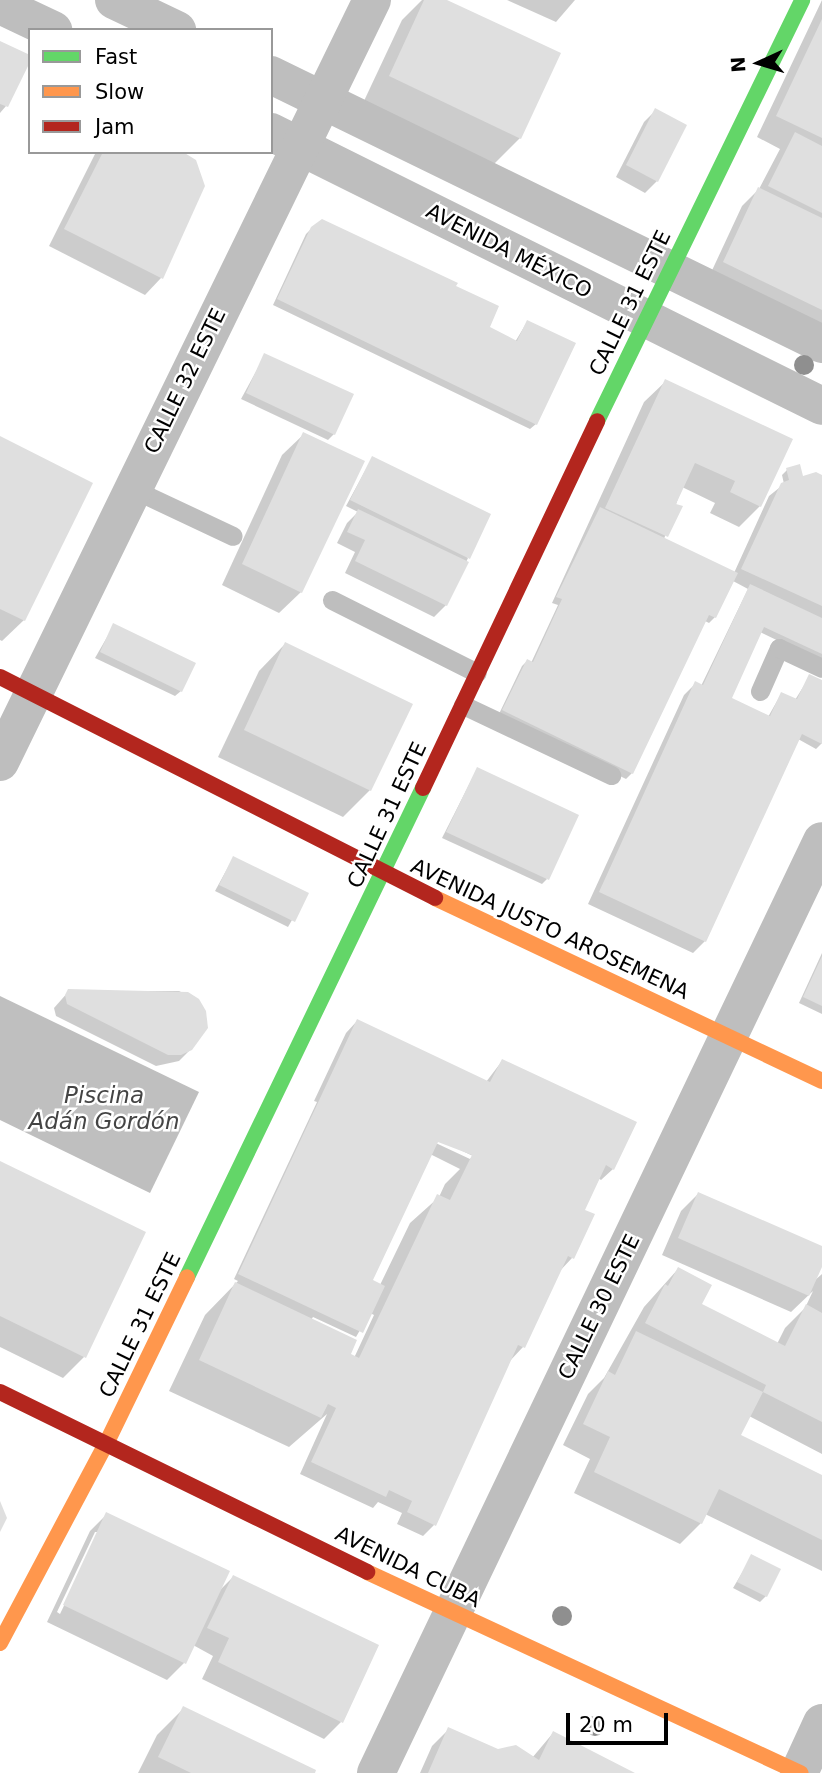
<!DOCTYPE html>
<html>
<head>
<meta charset="utf-8">
<style>
	body { margin:0 }
	#map { position:relative; width:822px; height:1773px; overflow:hidden; background:#fff; font-family:"DejaVu Sans",sans-serif }
	div>[style] { position:absolute }
	[style*='--x'] { left:calc(var(--x)*1px); top:calc(var(--y)*1px); width:calc(var(--w)*1px); rotate:calc(var(--a)*1deg) }
	.water>* { inset:0; background:#bfbfbf }
	.shadow>* { inset:0; background:#0003 }
	.building>* { inset:0; background:#dfdfdf }
	.lane>* { height:19px; margin:-9.5px; padding:0 9.5px; transform-origin:9.5px; border-radius:9.5px; background:#bebebe }
	.street>* { height:38px; margin:-19px; padding:0 19px; transform-origin:19px; border-radius:19px; background:#bebebe }
	.fast>* { height:16px; margin:-8px; padding:0 8px; transform-origin:8px; border-radius:8px; background:#63d668 }
	.slow>* { height:16px; margin:-8px; padding:0 8px; transform-origin:8px; border-radius:8px; background:#ff974d }
	.jam>* { height:16px; margin:-8px; padding:0 8px; transform-origin:8px; border-radius:8px; background:#b3261e }
	.trees>* { width:20px; height:20px; margin:-10px; border-radius:50%; background:#8f8f8f }
	span { translate:-50% -50%; white-space:nowrap; text-align:center; line-height:1.15; -webkit-text-stroke:5px #fff; paint-order:stroke }
	.street-label { font-size:21px; color:#000 }
	.water-label { font-size:23px; color:#444; font-style:italic }
	.legend { position:absolute; left:28px; top:28px; width:245px; height:126px; box-sizing:border-box; background:#fff; border:2px solid #999; margin:0; padding:9px 12px; list-style:none; font-size:21px; color:#000 }
	.legend li { display:flex; align-items:center; gap:14px; height:35px }
	.legend b { width:35px; border:2px solid #999 }
	.north { position:absolute; left:724px; top:28px; width:70px; height:70px; -webkit-text-stroke:5px #fff; paint-order:stroke; rotate:266deg; font-size:19px; font-weight:700; line-height:28px; text-align:center; color:#000 }
	.north::after { content:''; display:block; margin:auto; width:24px; height:32px; background:#000; clip-path:polygon(50% 0,100% 100%,50% 72%,0 100%) }
	.scale { position:absolute; left:566px; top:1713px; width:102px; height:32px; box-sizing:border-box; border:4px solid #000; border-top:0; padding-left:9px; font-size:21px; line-height:24px; white-space:nowrap; color:#000; -webkit-text-stroke:5px #fff; paint-order:stroke }
</style>
</head>
<body>
<div id="map">
	<div class="water">
		<i style="clip-path:polygon(0 996px,199px 1092px,150px 1193px,0 1120px)"></i>
	</div>
	<div class="shadow">
		<i style="clip-path:polygon(422px 0,443px 0,520px 138px,493px 165px,363px 103px,402px 20px)"></i>
		<i style="clip-path:polygon(507px 0,575px 0,556px 22px)"></i>
		<i style="clip-path:polygon(822px 0,822px 335px,708px 279px,742px 206px,759px 189px,780px 149px,757px 137px)"></i>
		<i style="clip-path:polygon(0 42px,6px 106px,0 113px)"></i>
		<i style="clip-path:polygon(656px 110px,657px 181px,645px 193px,616px 177px,644px 122px)"></i>
		<i style="clip-path:polygon(96px 152px,180px 152px,161px 278px,145px 295px,49px 246px)"></i>
		<i style="clip-path:polygon(312px 228px,515px 342px,527px 322px,536px 424px,530px 429px,273px 305px,306px 234px)"></i>
		<i style="clip-path:polygon(265px 355px,334px 434px,328px 440px,241px 399px)"></i>
		<i style="clip-path:polygon(666px 381px,760px 506px,739px 527px,710px 513px,715px 503px,682px 487px,664px 539px,734px 573px,769px 496px,784px 484px,782px 475px,787px 470px,802px 478px,822px 477px,822px 662px,760px 632px,729px 698px,768px 717px,781px 694px,795px 700px,810px 676px,822px 681px,822px 743px,816px 749px,798px 739px,705px 941px,693px 953px,588px 904px,684px 695px,696px 683px,701px 686px,748px 589px,733px 581px,715px 617px,709px 623px,705px 621px,632px 773px,626px 779px,498px 716px,522px 666px,527px 661px,531px 663px,558px 605px,552px 603px,644px 402px)"></i>
		<i style="clip-path:polygon(304px 434px,301px 592px,279px 613px,222px 585px,282px 455px)"></i>
		<i style="clip-path:polygon(0 438px,24px 620px,2px 641px,0 640px)"></i>
		<i style="clip-path:polygon(372px 458px,468px 558px,446px 605px,434px 617px,345px 573px,355px 552px,337px 543px,347px 523px,358px 512px,346px 506px)"></i>
		<i style="clip-path:polygon(114px 625px,181px 691px,175px 696px,95px 658px)"></i>
		<i style="clip-path:polygon(285px 644px,370px 790px,343px 817px,218px 757px,259px 671px)"></i>
		<i style="clip-path:polygon(477px 769px,547px 879px,542px 884px,442px 838px)"></i>
		<i style="clip-path:polygon(233px 858px,307px 894px,288px 927px,215px 891px)"></i>
		<i style="clip-path:polygon(822px 953px,822px 1014px,799px 1003px)"></i>
		<i style="clip-path:polygon(69px 991px,179px 991px,197px 1000px,191px 1049px,179px 1061px,156px 1066px,56px 1016px,54px 1008px)"></i>
		<i style="clip-path:polygon(evenodd,357px 1021px,486px 1082px,502px 1061px,613px 1169px,601px 1180px,598px 1178px,583px 1210px,572px 1258px,558px 1273px,523px 1347px,508px 1363px,434px 1525px,423px 1536px,397px 1524px,402px 1513px,378px 1502px,373px 1508px,300px 1474px,327px 1414px,289px 1447px,169px 1391px,205px 1315px,238px 1281px,234px 1279px,317px 1102px,314px 1101px,346px 1033px,357px 1021px,335px 1091px,473px 1156px,470px 1159px,333px 1095px,335px 1091px,357px 1021px,430px 1154px,460px 1169px,445px 1184px,439px 1197px,410px 1223px,380px 1285px,370px 1281px,430px 1154px,357px 1021px,370px 1313px,374px 1315px,354px 1358px,311px 1320px,313px 1317px,356px 1337px,370px 1313px)"></i>
		<i style="clip-path:polygon(0 1163px,84px 1357px,63px 1378px,0 1347px)"></i>
		<i style="clip-path:polygon(698px 1194px,822px 1248px,822px 1263px,814px 1281px,822px 1274px,822px 1454px,749px 1416px,739px 1436px,822px 1476px,822px 1571px,705px 1514px,701px 1523px,680px 1544px,574px 1493px,590px 1459px,563px 1445px,588px 1394px,604px 1378px,644px 1307px,678px 1269px,700px 1305px,777px 1344px,785px 1328px,805px 1308px,813px 1291px,791px 1312px,662px 1255px,681px 1211px)"></i>
		<i style="clip-path:polygon(evenodd,107px 1514px,219px 1591px,233px 1577px,341px 1722px,324px 1739px,202px 1679px,213px 1656px,193px 1645px,184px 1663px,167px 1680px,47px 1622px,90px 1531px,107px 1514px,95px 1532px,99px 1532px,60px 1614px,57px 1612px,95px 1532px)"></i>
		<i style="clip-path:polygon(752px 1556px,766px 1596px,760px 1602px,733px 1588px)"></i>
		<i style="clip-path:polygon(184px 1708px,313px 1773px,138px 1773px,157px 1735px)"></i>
		<i style="clip-path:polygon(449px 1729px,498px 1750px,532px 1758px,553px 1733px,631px 1773px,420px 1773px,432px 1746px)"></i>
	</div>
	<div class="building">
		<i style="clip-path:polygon(424px 0,447px 0,561px 53px,521px 139px,389px 76px)"></i>
		<i style="clip-path:polygon(822px 19px,822px 138px,776px 116px)"></i>
		<i style="clip-path:polygon(0 41px,30px 55px,30px 62px,8px 107px,0 104px)"></i>
		<i style="clip-path:polygon(655px 108px,687px 125px,658px 182px,626px 165px)"></i>
		<i style="clip-path:polygon(795px 132px,822px 146px,822px 213px,768px 186px)"></i>
		<i style="clip-path:polygon(103px 152px,183px 152px,196px 160px,205px 186px,163px 279px,64px 229px)"></i>
		<i style="clip-path:polygon(758px 187px,822px 218px,822px 310px,723px 262px)"></i>
		<i style="clip-path:polygon(322px 219px,458px 283px,456px 286px,499px 306px,490px 327px,517px 341px,527px 320px,576px 343px,537px 425px,277px 299px,311px 227px)"></i>
		<i style="clip-path:polygon(264px 353px,354px 394px,335px 435px,246px 393px)"></i>
		<i style="clip-path:polygon(665px 379px,793px 439px,761px 507px,730px 492px,735px 481px,695px 463px,676px 504px,683px 506px,668px 537px,605px 508px)"></i>
		<i style="clip-path:polygon(303px 432px,365px 461px,302px 593px,242px 564px)"></i>
		<i style="clip-path:polygon(0 436px,93px 483px,25px 621px,0 609px)"></i>
		<i style="clip-path:polygon(372px 456px,491px 514px,470px 559px,350px 500px)"></i>
		<i style="clip-path:polygon(800px 464px,803px 476px,816px 472px,822px 475px,822px 606px,741px 569px,781px 483px,789px 480px,786px 468px)"></i>
		<i style="clip-path:polygon(600px 507px,738px 573px,716px 618px,709px 615px,633px 774px,502px 710px,527px 659px,533px 662px,562px 599px,556px 597px)"></i>
		<i style="clip-path:polygon(358px 509px,469px 562px,447px 606px,355px 561px,365px 540px,347px 532px)"></i>
		<i style="clip-path:polygon(750px 584px,822px 618px,822px 654px,764px 627px,732px 698px,770px 716px,781px 692px,797px 699px,809px 674px,822px 680px,822px 744px,802px 734px,706px 942px,599px 892px,695px 681px,703px 685px)"></i>
		<i style="clip-path:polygon(113px 623px,196px 663px,182px 692px,100px 652px)"></i>
		<i style="clip-path:polygon(285px 642px,413px 704px,371px 791px,244px 730px)"></i>
		<i style="clip-path:polygon(477px 767px,579px 815px,549px 880px,446px 832px)"></i>
		<i style="clip-path:polygon(233px 856px,309px 893px,295px 922px,219px 885px)"></i>
		<i style="clip-path:polygon(822px 956px,822px 1006px,803px 997px)"></i>
		<i style="clip-path:polygon(68px 989px,188px 992px,199px 999px,206px 1011px,208px 1028px,192px 1050px,181px 1055px,168px 1055px,67px 1004px,65px 995px)"></i>
		<i style="clip-path:polygon(357px 1019px,490px 1082px,502px 1059px,637px 1122px,614px 1170px,606px 1165px,585px 1210px,595px 1214px,574px 1259px,568px 1256px,525px 1348px,518px 1345px,436px 1526px,407px 1512px,412px 1501px,389px 1490px,386px 1497px,311px 1462px,336px 1408px,328px 1404px,321px 1418px,199px 1360px,235px 1282px,357px 1340px,351px 1354px,359px 1358px,437px 1194px,450px 1200px,472px 1155px,438px 1142px,373px 1280px,385px 1286px,363px 1333px,238px 1274px)"></i>
		<i style="clip-path:polygon(0 1161px,146px 1232px,86px 1358px,0 1316px)"></i>
		<i style="clip-path:polygon(698px 1192px,822px 1246px,822px 1267px,809px 1296px,678px 1238px)"></i>
		<i style="clip-path:polygon(678px 1267px,712px 1285px,702px 1304px,785px 1346px,806px 1304px,822px 1313px,822px 1422px,763px 1392px,741px 1435px,822px 1475px,822px 1540px,719px 1489px,702px 1524px,594px 1472px,610px 1437px,583px 1424px,608px 1371px,615px 1375px,636px 1331px,763px 1392px,766px 1385px,645px 1323px,665px 1284px,668px 1286px)"></i>
		<i style="clip-path:polygon(0 1501px,7px 1518px,0 1532px)"></i>
		<i style="clip-path:polygon(106px 1512px,230px 1571px,186px 1664px,63px 1605px)"></i>
		<i style="clip-path:polygon(751px 1554px,781px 1569px,767px 1597px,737px 1582px)"></i>
		<i style="clip-path:polygon(233px 1575px,379px 1645px,343px 1723px,218px 1662px,229px 1638px,207px 1628px)"></i>
		<i style="clip-path:polygon(183px 1706px,316px 1770px,315px 1773px,191px 1773px,158px 1757px)"></i>
		<i style="clip-path:polygon(448px 1727px,498px 1749px,516px 1745px,539px 1760px,553px 1731px,635px 1773px,428px 1773px)"></i>
	</div>
	<div class="lane">
		<i style="--x:133;--y:489;--w:110;--a:25.2"></i>
		<i style="--x:332;--y:600;--w:162;--a:26.7"></i>
		<i style="--x:760;--y:691;--w:47;--a:-66.2"></i>
		<i style="--x:779;--y:648;--w:47;--a:24.9"></i>
		<i style="--x:463;--y:705;--w:164;--a:25.3"></i>
	</div>
	<div class="street">
		<i style="--x:114;--y:0;--w:70;--a:25.5"></i>
		<i style="--x:0;--y:5;--w:59;--a:25.3"></i>
		<i style="--x:271;--y:75;--w:613;--a:26.02"></i>
		<i style="--x:271;--y:132;--w:615;--a:26.44"></i>
		<i style="--x:0;--y:762;--w:848;--a:-63.98"></i>
		<i style="--x:376;--y:1773;--w:1033;--a:-64.43"></i>
		<i style="--x:799;--y:1773;--w:55;--a:-65.3"></i>
	</div>
	<div class="fast">
		<i style="--x:597;--y:421;--w:468;--a:-64"></i>
		<i style="--x:187;--y:1277;--w:543;--a:-64.24"></i>
	</div>
	<div class="slow">
		<i style="--x:435;--y:898;--w:428;--a:25.3"></i>
		<i style="--x:367;--y:1572;--w:478;--a:24.9"></i>
		<i style="--x:0;--y:1643;--w:228;--a:-62"></i>
		<i style="--x:107;--y:1442;--w:183;--a:-64.1"></i>
	</div>
	<div class="jam">
		<i style="--x:0;--y:677;--w:488;--a:26.9"></i>
		<i style="--x:423;--y:788;--w:406;--a:-64.6"></i>
		<i style="--x:0;--y:1392;--w:409;--a:26.1"></i>
	</div>
	<div class="trees">
		<i style="left:804px;top:365px"></i>
		<i style="left:562px;top:1616px"></i>
		<i style="left:595px;top:1726px"></i>
	</div>
	<div class="street-label">
		<span style="left:509px;top:251px;rotate:27deg">AVENIDA MÉXICO</span>
		<span style="left:630px;top:303px;rotate:-64deg">CALLE 31 ESTE</span>
		<span style="left:185px;top:381px;rotate:-64deg">CALLE 32 ESTE</span>
		<span style="left:387px;top:815px;rotate:-65deg">CALLE 31 ESTE</span>
		<span style="left:550px;top:929px;rotate:25deg">AVENIDA JUSTO AROSEMENA</span>
		<span style="left:599px;top:1307px;rotate:-64deg">CALLE 30 ESTE</span>
		<span style="left:140px;top:1325px;rotate:-64deg">CALLE 31 ESTE</span>
		<span style="left:408px;top:1567px;rotate:26deg">AVENIDA CUBA</span>
	</div>
	<div class="water-label">
		<span style="left:104px;top:1108px">Piscina<br>Adán Gordón</span>
	</div>
	<ul class="legend">
	<li><b style="height:9px;background:#63d668"></b>Fast</li>
	<li><b style="height:9px;background:#ff974d"></b>Slow</li>
	<li><b style="height:9px;background:#b3261e"></b>Jam</li>
	</ul>
	<div class="north">N</div>
	<div class="scale">20 m</div>
</div>
</body>
</html>
